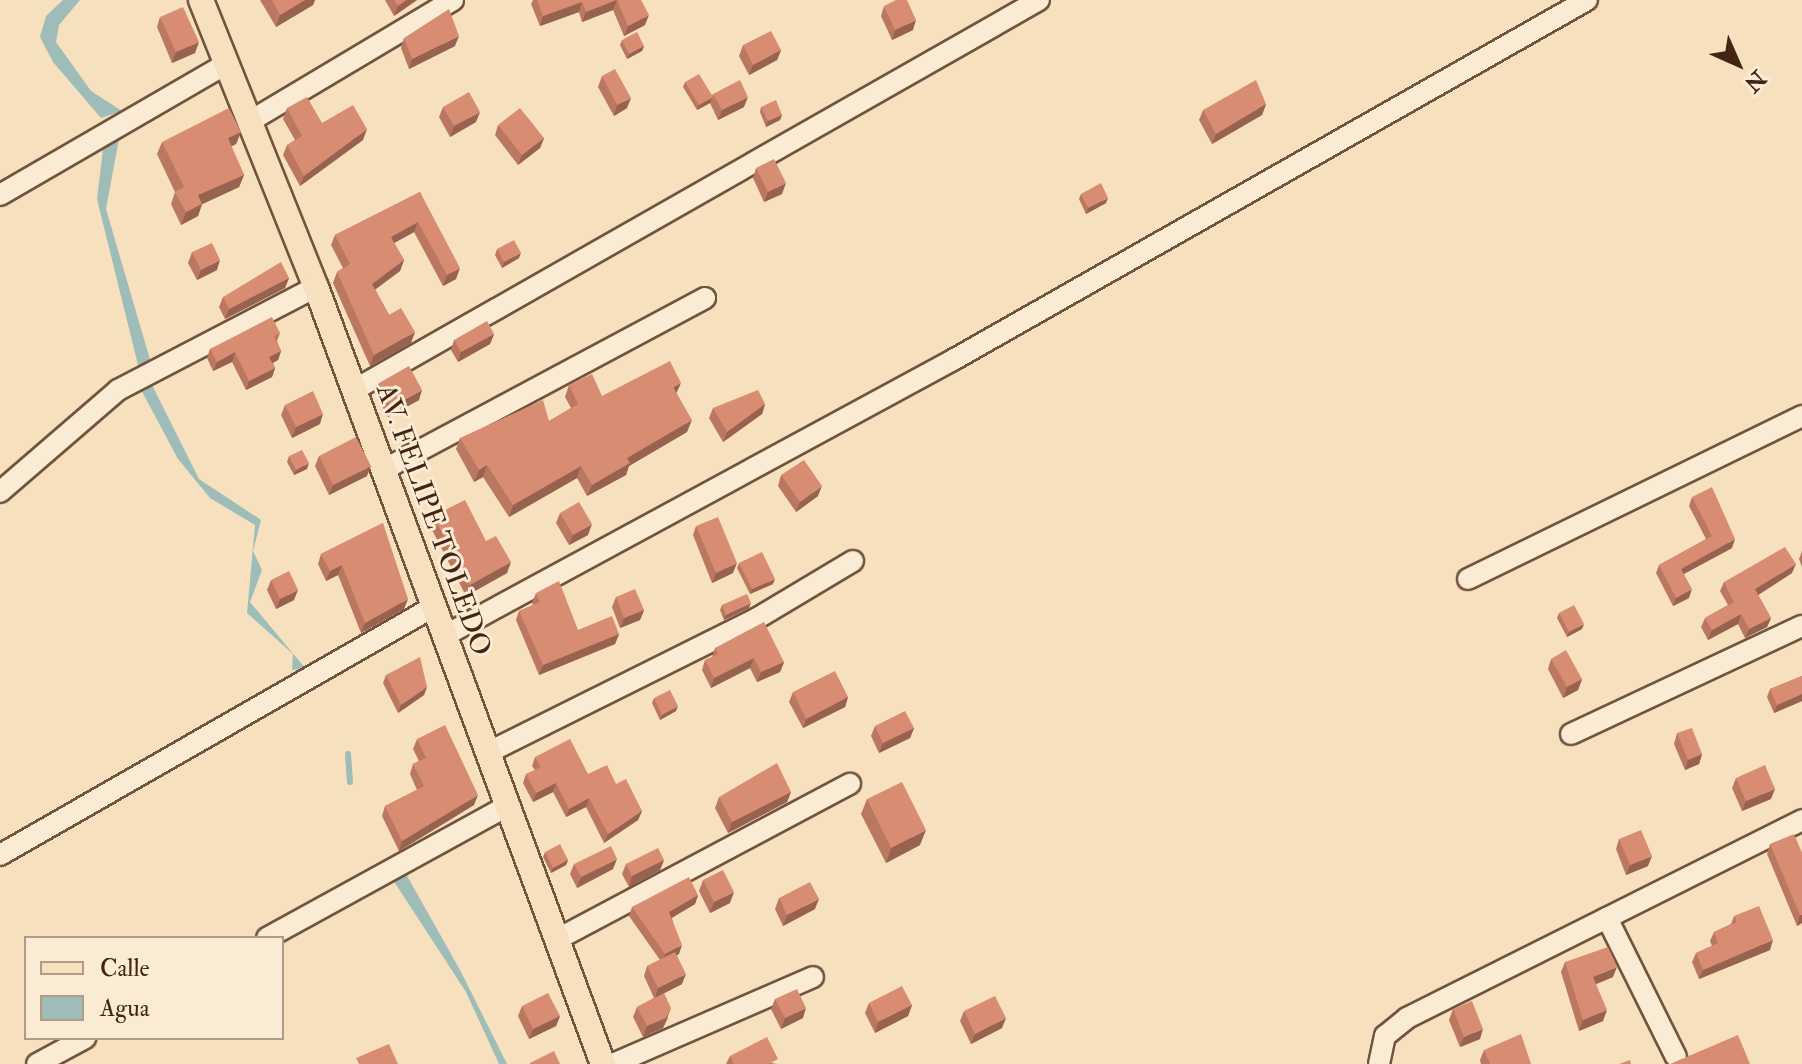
<!DOCTYPE html>
<html>
<head>
<meta charset="utf-8">
<style>
	body { margin:0 }
	#map { position:relative; width:1802px; height:1064px; overflow:hidden; background:#f7e0be; font-family:"IM FELL Double Pica",serif }
	div>[style] { position:absolute }
	[style*='--x'] { left:calc(var(--x)*1px); top:calc(var(--y)*1px); width:calc(var(--w)*1px); rotate:calc(var(--a)*1deg) }
	.water>* { inset:0; background:#9ebcb8 }
	.stream>* { height:6px; margin:-3px; padding:0 3px; transform-origin:3px; border-radius:3px; background:#9ebcb8 }
	.roads { filter:drop-shadow(2px 0 #71533e) drop-shadow(-2px 0 #71533e) drop-shadow(0 2px #71533e) drop-shadow(0 -2px #71533e) }
	.minor>* { height:20px; margin:-10px; padding:0 10px; transform-origin:10px; border-radius:10px; background:#faebd5 }
	.major>* { height:24px; margin:-12px; padding:0 12px; transform-origin:12px; border-radius:12px; background:#f7e0be }
	.wall>* { inset:0; background:#ba7861 }
	.shaded-wall>* { inset:0; background:#97624f }
	.building>* { inset:0; background:#d88c71 }
	span { translate:-50% -50%; white-space:nowrap; text-align:center; line-height:1.15; -webkit-text-stroke:6px #faebd5; paint-order:stroke }
	.street-label { font-size:28px; color:#442413 }
	.legend { position:absolute; left:24px; top:936px; width:260px; height:104px; box-sizing:border-box; background:#faebd5; border:2px solid #b19b87; margin:0; padding:10px 14px; list-style:none; font-size:24px; color:#442413 }
	.legend li { display:flex; align-items:center; gap:16px; height:40px }
	.legend b { width:40px; border:2px solid #b19b87 }
	.north { position:absolute; left:1698px; top:24px; width:80px; height:80px; -webkit-text-stroke:6px #faebd5; paint-order:stroke; rotate:135deg; font-size:22px; font-weight:700; line-height:32px; text-align:center; color:#442413 }
	.north::after { content:''; display:block; margin:auto; width:28px; height:36px; background:#442413; clip-path:polygon(50% 0,100% 100%,50% 72%,0 100%) }
</style>
</head>
<body>
<div id="map">
	<div class="water">
		<i style="clip-path:polygon(63px 0,80px 0,59px 25px,56px 42px,91px 91px,122px 111px,101px 118px,53px 62px,40px 37px,46px 16px)"></i>
		<i style="clip-path:polygon(120px 133px,106px 209px,151px 363px,139px 369px,97px 199px,104px 141px)"></i>
		<i style="clip-path:polygon(150px 381px,199px 479px,261px 520px,253px 551px,262px 570px,250px 602px,305px 668px,292px 670px,293px 654px,247px 613px,255px 525px,210px 498px,178px 459px,139px 386px)"></i>
		<i style="clip-path:polygon(406px 874px,460px 970px,507px 1064px,499px 1064px,466px 992px,393px 880px)"></i>
	</div>
	<div class="stream">
		<i style="--x:348;--y:754;--w:28;--a:86"></i>
	</div>
	<div class="roads">
		<div class="minor">
			<i style="--x:252;--y:120;--w:234;--a:-30.8"></i>
			<i style="--x:0;--y:195;--w:263;--a:-30.1"></i>
			<i style="--x:354;--y:390;--w:788;--a:-29.65"></i>
			<i style="--x:383;--y:470;--w:365;--a:-28.1"></i>
			<i style="--x:0;--y:492;--w:156;--a:-40.8"></i>
			<i style="--x:118;--y:390;--w:223;--a:-27.5"></i>
			<i style="--x:1468;--y:579;--w:372;--a:-26"></i>
			<i style="--x:444;--y:636;--w:579;--a:-28.47"></i>
			<i style="--x:953;--y:360;--w:729;--a:-29.59"></i>
			<i style="--x:1571;--y:734;--w:255;--a:-25.1"></i>
			<i style="--x:487;--y:753;--w:301;--a:-26.5"></i>
			<i style="--x:756;--y:619;--w:113;--a:-30.9"></i>
			<i style="--x:0;--y:855;--w:499;--a:-29.8"></i>
			<i style="--x:1607;--y:918;--w:155;--a:63.6"></i>
			<i style="--x:267;--y:938;--w:274;--a:-28.8"></i>
			<i style="--x:556;--y:940;--w:333;--a:-28"></i>
			<i style="--x:37;--y:1064;--w:55;--a:-28.4"></i>
			<i style="--x:613;--y:1064;--w:218;--a:-23.5"></i>
			<i style="--x:1379;--y:1064;--w:29;--a:-78"></i>
			<i style="--x:1385;--y:1036;--w:28;--a:-39"></i>
			<i style="--x:1407;--y:1018;--w:442;--a:-26.6"></i>
		</div>
		<div class="major">
			<i style="--x:201;--y:0;--w:309;--a:68.2"></i>
			<i style="--x:316;--y:287;--w:828;--a:69.73"></i>
		</div>
	</div>
	<div class="wall">
		<i style="clip-path:polygon(260px 0,315px 0,313px 5px,276px 27px)"></i>
		<i style="clip-path:polygon(385px 0,417px 0,394px 16px)"></i>
		<i style="clip-path:polygon(533px 0,641px 0,645px 25px,624px 36px,613px 10px,582px 22px,579px 12px,540px 26px,531px 4px)"></i>
		<i style="clip-path:polygon(884px 6px,913px 30px,892px 40px,881px 16px)"></i>
		<i style="clip-path:polygon(160px 17px,195px 53px,172px 63px,157px 27px)"></i>
		<i style="clip-path:polygon(404px 38px,455px 46px,409px 69px,401px 48px)"></i>
		<i style="clip-path:polygon(622px 40px,644px 46px,642px 51px,627px 59px,620px 45px)"></i>
		<i style="clip-path:polygon(743px 45px,781px 50px,777px 60px,749px 75px,739px 56px)"></i>
		<i style="clip-path:polygon(602px 76px,627px 108px,614px 116px,598px 87px)"></i>
		<i style="clip-path:polygon(685px 82px,712px 96px,713px 94px,744px 107px,718px 120px,710px 103px,697px 110px,683px 87px)"></i>
		<i style="clip-path:polygon(1266px 104px,1262px 115px,1212px 144px,1199px 120px,1203px 110px)"></i>
		<i style="clip-path:polygon(443px 107px,476px 122px,450px 137px,439px 117px)"></i>
		<i style="clip-path:polygon(761px 107px,782px 115px,780px 120px,766px 127px,760px 112px)"></i>
		<i style="clip-path:polygon(287px 108px,322px 123px,363px 140px,300px 186px,283px 155px,287px 145px,295px 140px,283px 119px)"></i>
		<i style="clip-path:polygon(498px 125px,544px 138px,540px 148px,518px 165px,495px 135px)"></i>
		<i style="clip-path:polygon(241px 132px,236px 144px,231px 146px,244px 175px,239px 187px,202px 204px,198px 216px,181px 225px,171px 204px,175px 192px,157px 154px,162px 142px)"></i>
		<i style="clip-path:polygon(756px 168px,782px 194px,764px 202px,753px 178px)"></i>
		<i style="clip-path:polygon(420px 192px,456px 279px,443px 286px,414px 232px,394px 243px,404px 260px,400px 271px,375px 289px,389px 315px,411px 343px,370px 366px,333px 283px,337px 272px,343px 268px,331px 245px,335px 235px)"></i>
		<i style="clip-path:polygon(1081px 194px,1106px 203px,1086px 214px,1079px 199px)"></i>
		<i style="clip-path:polygon(497px 249px,519px 258px,502px 268px,495px 255px)"></i>
		<i style="clip-path:polygon(192px 252px,217px 270px,197px 280px,188px 263px)"></i>
		<i style="clip-path:polygon(289px 278px,285px 288px,225px 319px,219px 307px,223px 297px)"></i>
		<i style="clip-path:polygon(280px 333px,277px 341px,281px 351px,278px 360px,273px 363px,275px 368px,272px 377px,246px 390px,232px 362px,213px 371px,207px 358px,210px 349px)"></i>
		<i style="clip-path:polygon(494px 334px,490px 344px,458px 362px,451px 350px,454px 340px)"></i>
		<i style="clip-path:polygon(379px 383px,419px 400px,388px 417px,375px 393px)"></i>
		<i style="clip-path:polygon(569px 385px,602px 396px,677px 394px,687px 432px,629px 466px,626px 475px,587px 496px,577px 478px,509px 517px,483px 477px,474px 482px,456px 449px,460px 438px,549px 421px,571px 408px,565px 397px)"></i>
		<i style="clip-path:polygon(765px 404px,762px 414px,723px 442px,709px 418px,713px 408px)"></i>
		<i style="clip-path:polygon(285px 405px,320px 424px,292px 438px,281px 415px)"></i>
		<i style="clip-path:polygon(289px 456px,307px 469px,294px 475px,287px 462px)"></i>
		<i style="clip-path:polygon(319px 456px,367px 476px,329px 495px,315px 466px)"></i>
		<i style="clip-path:polygon(781px 475px,818px 496px,796px 512px,778px 486px)"></i>
		<i style="clip-path:polygon(1692px 497px,1732px 548px,1684px 574px,1689px 598px,1673px 606px,1656px 573px,1659px 565px,1706px 539px,1689px 506px)"></i>
		<i style="clip-path:polygon(560px 513px,588px 535px,569px 545px,556px 523px)"></i>
		<i style="clip-path:polygon(433px 516px,486px 541px,507px 573px,466px 596px,430px 526px)"></i>
		<i style="clip-path:polygon(383px 523px,404px 609px,361px 633px,338px 575px,326px 581px,318px 564px,321px 554px)"></i>
		<i style="clip-path:polygon(696px 526px,733px 573px,712px 583px,693px 535px)"></i>
		<i style="clip-path:polygon(1802px 551px,1802px 567px,1799px 559px)"></i>
		<i style="clip-path:polygon(739px 563px,773px 584px,750px 594px,737px 568px)"></i>
		<i style="clip-path:polygon(1792px 573px,1758px 595px,1771px 618px,1767px 627px,1745px 638px,1738px 624px,1708px 640px,1701px 627px,1705px 618px,1728px 605px,1720px 591px,1724px 582px)"></i>
		<i style="clip-path:polygon(271px 580px,294px 600px,276px 609px,267px 590px)"></i>
		<i style="clip-path:polygon(536px 593px,578px 630px,619px 634px,615px 644px,539px 675px,516px 620px,519px 611px,533px 605px,532px 603px)"></i>
		<i style="clip-path:polygon(616px 597px,644px 610px,640px 620px,620px 628px,612px 607px)"></i>
		<i style="clip-path:polygon(722px 605px,749px 608px,724px 620px,720px 610px)"></i>
		<i style="clip-path:polygon(1559px 613px,1582px 629px,1567px 637px,1557px 618px)"></i>
		<i style="clip-path:polygon(715px 648px,784px 662px,780px 672px,757px 682px,750px 668px,711px 688px,702px 670px,705px 660px,712px 657px)"></i>
		<i style="clip-path:polygon(1551px 659px,1582px 679px,1578px 690px,1563px 698px,1548px 669px)"></i>
		<i style="clip-path:polygon(386px 675px,427px 687px,424px 695px,398px 713px,383px 683px)"></i>
		<i style="clip-path:polygon(1802px 676px,1802px 701px,1774px 713px,1767px 697px,1770px 689px)"></i>
		<i style="clip-path:polygon(793px 692px,848px 697px,845px 707px,803px 728px,789px 702px)"></i>
		<i style="clip-path:polygon(654px 698px,676px 711px,660px 720px,652px 703px)"></i>
		<i style="clip-path:polygon(875px 726px,914px 728px,910px 738px,879px 753px,871px 736px)"></i>
		<i style="clip-path:polygon(1677px 733px,1702px 754px,1699px 764px,1685px 770px,1674px 744px)"></i>
		<i style="clip-path:polygon(417px 739px,474px 805px,399px 851px,382px 816px,385px 806px,417px 790px,410px 774px,413px 764px,419px 761px,413px 749px)"></i>
		<i style="clip-path:polygon(535px 757px,616px 784px,642px 811px,638px 820px,604px 843px,586px 807px,566px 817px,553px 792px,533px 802px,523px 783px,526px 774px,535px 770px,532px 766px)"></i>
		<i style="clip-path:polygon(1736px 778px,1771px 799px,1742px 811px,1732px 788px)"></i>
		<i style="clip-path:polygon(791px 792px,787px 802px,728px 833px,715px 808px,719px 797px)"></i>
		<i style="clip-path:polygon(867px 799px,920px 845px,886px 863px,861px 814px)"></i>
		<i style="clip-path:polygon(1619px 839px,1648px 866px,1626px 875px,1616px 849px)"></i>
		<i style="clip-path:polygon(1770px 844px,1802px 853px,1802px 923px,1797px 926px,1767px 854px)"></i>
		<i style="clip-path:polygon(545px 852px,568px 860px,566px 865px,551px 873px,543px 857px)"></i>
		<i style="clip-path:polygon(664px 860px,660px 870px,629px 887px,622px 874px,626px 864px)"></i>
		<i style="clip-path:polygon(574px 864px,613px 869px,577px 888px,570px 874px)"></i>
		<i style="clip-path:polygon(703px 880px,730px 903px,710px 913px,699px 891px)"></i>
		<i style="clip-path:polygon(698px 895px,695px 904px,672px 918px,679px 954px,677px 955px,682px 984px,664px 993px,668px 1018px,663px 1028px,643px 1037px,633px 1017px,637px 1007px,654px 998px,644px 976px,647px 966px,660px 960px,629px 916px,632px 907px)"></i>
		<i style="clip-path:polygon(779px 898px,815px 909px,783px 926px,775px 909px)"></i>
		<i style="clip-path:polygon(1734px 916px,1770px 950px,1699px 979px,1692px 962px,1696px 953px,1712px 946px,1710px 941px,1714px 932px,1731px 924px)"></i>
		<i style="clip-path:polygon(1565px 962px,1613px 977px,1596px 984px,1603px 1021px,1579px 1031px,1561px 972px)"></i>
		<i style="clip-path:polygon(775px 999px,803px 1018px,781px 1029px,771px 1009px)"></i>
		<i style="clip-path:polygon(869px 1003px,912px 1005px,908px 1016px,875px 1033px,865px 1013px)"></i>
		<i style="clip-path:polygon(522px 1006px,560px 1016px,556px 1026px,529px 1039px,518px 1016px)"></i>
		<i style="clip-path:polygon(1453px 1009px,1480px 1039px,1460px 1047px,1449px 1020px)"></i>
		<i style="clip-path:polygon(964px 1011px,1002px 1028px,971px 1044px,960px 1021px)"></i>
		<i style="clip-path:polygon(1484px 1050px,1531px 1064px,1481px 1064px,1480px 1060px)"></i>
		<i style="clip-path:polygon(730px 1056px,777px 1064px,726px 1064px)"></i>
	</div>
	<div class="shaded-wall">
		<i style="clip-path:polygon(305px 0,315px 0,313px 5px,276px 27px,280px 15px)"></i>
		<i style="clip-path:polygon(406px 0,417px 0,394px 16px,398px 6px)"></i>
		<i style="clip-path:polygon(617px 0,613px 10px,582px 22px,586px 12px)"></i>
		<i style="clip-path:polygon(582px 2px,579px 12px,540px 26px,543px 16px)"></i>
		<i style="clip-path:polygon(649px 15px,645px 25px,624px 36px,628px 26px)"></i>
		<i style="clip-path:polygon(916px 20px,913px 30px,892px 40px,895px 30px)"></i>
		<i style="clip-path:polygon(459px 36px,455px 46px,409px 69px,412px 59px)"></i>
		<i style="clip-path:polygon(199px 42px,195px 53px,172px 63px,176px 52px)"></i>
		<i style="clip-path:polygon(644px 46px,642px 51px,627px 59px,629px 54px)"></i>
		<i style="clip-path:polygon(781px 50px,777px 60px,749px 75px,753px 65px)"></i>
		<i style="clip-path:polygon(748px 97px,744px 107px,718px 120px,722px 110px)"></i>
		<i style="clip-path:polygon(631px 98px,627px 108px,614px 116px,617px 105px)"></i>
		<i style="clip-path:polygon(712px 98px,710px 103px,697px 110px,699px 105px)"></i>
		<i style="clip-path:polygon(1266px 104px,1262px 115px,1212px 144px,1216px 134px)"></i>
		<i style="clip-path:polygon(480px 112px,476px 122px,450px 137px,454px 126px)"></i>
		<i style="clip-path:polygon(782px 115px,780px 120px,766px 127px,768px 121px)"></i>
		<i style="clip-path:polygon(367px 129px,363px 140px,300px 186px,304px 176px)"></i>
		<i style="clip-path:polygon(241px 132px,236px 144px,223px 151px,228px 138px)"></i>
		<i style="clip-path:polygon(544px 138px,540px 148px,518px 165px,522px 155px)"></i>
		<i style="clip-path:polygon(244px 175px,239px 187px,194px 208px,198px 195px)"></i>
		<i style="clip-path:polygon(786px 183px,782px 194px,764px 202px,768px 192px)"></i>
		<i style="clip-path:polygon(1108px 198px,1106px 203px,1086px 214px,1088px 208px)"></i>
		<i style="clip-path:polygon(202px 204px,198px 216px,181px 225px,186px 212px)"></i>
		<i style="clip-path:polygon(418px 222px,414px 232px,387px 247px,391px 237px)"></i>
		<i style="clip-path:polygon(521px 253px,519px 258px,502px 268px,504px 262px)"></i>
		<i style="clip-path:polygon(220px 260px,217px 270px,197px 280px,201px 270px)"></i>
		<i style="clip-path:polygon(404px 260px,400px 271px,368px 295px,372px 284px)"></i>
		<i style="clip-path:polygon(460px 268px,456px 279px,443px 286px,447px 275px)"></i>
		<i style="clip-path:polygon(289px 278px,285px 288px,225px 319px,229px 309px)"></i>
		<i style="clip-path:polygon(415px 332px,411px 343px,370px 366px,374px 355px)"></i>
		<i style="clip-path:polygon(494px 334px,490px 344px,458px 362px,461px 352px)"></i>
		<i style="clip-path:polygon(281px 351px,278px 360px,266px 366px,269px 357px)"></i>
		<i style="clip-path:polygon(235px 352px,232px 362px,213px 371px,217px 362px)"></i>
		<i style="clip-path:polygon(275px 368px,272px 377px,246px 390px,249px 381px)"></i>
		<i style="clip-path:polygon(681px 383px,676px 394px,673px 387px)"></i>
		<i style="clip-path:polygon(422px 390px,419px 400px,388px 417px,392px 407px)"></i>
		<i style="clip-path:polygon(765px 404px,762px 414px,723px 442px,727px 432px)"></i>
		<i style="clip-path:polygon(323px 414px,320px 424px,292px 438px,296px 427px)"></i>
		<i style="clip-path:polygon(692px 420px,687px 432px,629px 466px,626px 475px,587px 496px,592px 485px,627px 458px)"></i>
		<i style="clip-path:polygon(309px 463px,307px 469px,294px 475px,296px 470px)"></i>
		<i style="clip-path:polygon(487px 465px,483px 477px,474px 482px,479px 470px)"></i>
		<i style="clip-path:polygon(371px 466px,367px 476px,329px 495px,333px 485px)"></i>
		<i style="clip-path:polygon(581px 466px,577px 478px,509px 517px,513px 505px)"></i>
		<i style="clip-path:polygon(822px 486px,818px 496px,796px 512px,800px 502px)"></i>
		<i style="clip-path:polygon(592px 524px,588px 535px,569px 545px,573px 535px)"></i>
		<i style="clip-path:polygon(1735px 539px,1732px 548px,1678px 577px,1681px 569px)"></i>
		<i style="clip-path:polygon(511px 562px,507px 573px,466px 596px,470px 585px)"></i>
		<i style="clip-path:polygon(737px 563px,733px 573px,712px 583px,716px 573px)"></i>
		<i style="clip-path:polygon(1796px 564px,1792px 573px,1752px 599px,1755px 589px)"></i>
		<i style="clip-path:polygon(342px 565px,338px 575px,326px 581px,330px 571px)"></i>
		<i style="clip-path:polygon(775px 579px,773px 584px,750px 594px,752px 589px)"></i>
		<i style="clip-path:polygon(1692px 589px,1689px 598px,1673px 606px,1676px 598px)"></i>
		<i style="clip-path:polygon(298px 590px,294px 600px,276px 609px,280px 599px)"></i>
		<i style="clip-path:polygon(408px 599px,404px 609px,361px 633px,365px 623px)"></i>
		<i style="clip-path:polygon(751px 603px,749px 608px,724px 620px,726px 615px)"></i>
		<i style="clip-path:polygon(644px 610px,640px 620px,620px 628px,624px 618px)"></i>
		<i style="clip-path:polygon(1741px 614px,1738px 624px,1708px 640px,1712px 630px)"></i>
		<i style="clip-path:polygon(1771px 618px,1767px 627px,1745px 638px,1749px 629px)"></i>
		<i style="clip-path:polygon(1584px 624px,1582px 629px,1567px 637px,1569px 632px)"></i>
		<i style="clip-path:polygon(619px 634px,615px 644px,539px 675px,543px 665px)"></i>
		<i style="clip-path:polygon(754px 658px,750px 668px,711px 688px,714px 678px)"></i>
		<i style="clip-path:polygon(784px 662px,780px 672px,757px 682px,761px 672px)"></i>
		<i style="clip-path:polygon(1582px 679px,1578px 690px,1563px 698px,1567px 687px)"></i>
		<i style="clip-path:polygon(427px 687px,424px 695px,398px 713px,401px 705px)"></i>
		<i style="clip-path:polygon(1802px 694px,1802px 701px,1774px 713px,1777px 705px)"></i>
		<i style="clip-path:polygon(848px 697px,845px 707px,803px 728px,806px 719px)"></i>
		<i style="clip-path:polygon(678px 706px,676px 711px,660px 720px,662px 715px)"></i>
		<i style="clip-path:polygon(914px 728px,910px 738px,879px 753px,883px 743px)"></i>
		<i style="clip-path:polygon(1702px 754px,1699px 764px,1685px 770px,1688px 760px)"></i>
		<i style="clip-path:polygon(556px 783px,553px 792px,533px 802px,536px 793px)"></i>
		<i style="clip-path:polygon(1775px 789px,1771px 799px,1742px 811px,1746px 801px)"></i>
		<i style="clip-path:polygon(791px 792px,787px 802px,728px 833px,732px 822px)"></i>
		<i style="clip-path:polygon(478px 795px,474px 805px,399px 851px,402px 841px)"></i>
		<i style="clip-path:polygon(589px 798px,586px 807px,566px 817px,569px 809px)"></i>
		<i style="clip-path:polygon(642px 811px,638px 820px,604px 843px,608px 834px)"></i>
		<i style="clip-path:polygon(926px 830px,920px 845px,886px 863px,891px 848px)"></i>
		<i style="clip-path:polygon(1652px 856px,1648px 866px,1626px 875px,1630px 865px)"></i>
		<i style="clip-path:polygon(617px 859px,613px 869px,577px 888px,581px 877px)"></i>
		<i style="clip-path:polygon(568px 860px,566px 865px,551px 873px,553px 868px)"></i>
		<i style="clip-path:polygon(664px 860px,660px 870px,629px 887px,632px 876px)"></i>
		<i style="clip-path:polygon(734px 892px,730px 903px,710px 913px,714px 902px)"></i>
		<i style="clip-path:polygon(698px 895px,695px 904px,666px 921px,669px 912px)"></i>
		<i style="clip-path:polygon(819px 899px,815px 909px,783px 926px,787px 915px)"></i>
		<i style="clip-path:polygon(1800px 915px,1802px 915px,1802px 923px,1797px 926px)"></i>
		<i style="clip-path:polygon(1773px 940px,1770px 950px,1699px 979px,1703px 970px)"></i>
		<i style="clip-path:polygon(682px 945px,679px 954px,662px 963px,665px 954px)"></i>
		<i style="clip-path:polygon(1617px 967px,1613px 977px,1589px 987px,1593px 977px)"></i>
		<i style="clip-path:polygon(686px 974px,682px 984px,655px 998px,658px 988px)"></i>
		<i style="clip-path:polygon(912px 1005px,908px 1016px,875px 1033px,878px 1022px)"></i>
		<i style="clip-path:polygon(671px 1008px,663px 1028px,643px 1037px,647px 1026px)"></i>
		<i style="clip-path:polygon(806px 1008px,803px 1018px,781px 1029px,785px 1018px)"></i>
		<i style="clip-path:polygon(1607px 1010px,1603px 1021px,1579px 1031px,1583px 1020px)"></i>
		<i style="clip-path:polygon(560px 1016px,556px 1026px,529px 1039px,533px 1029px)"></i>
		<i style="clip-path:polygon(1006px 1018px,1002px 1028px,971px 1044px,975px 1034px)"></i>
		<i style="clip-path:polygon(1483px 1029px,1480px 1039px,1460px 1047px,1464px 1037px)"></i>
	</div>
	<div class="building">
		<i style="clip-path:polygon(272px 0,305px 0,280px 15px)"></i>
		<i style="clip-path:polygon(394px 0,406px 0,398px 6px)"></i>
		<i style="clip-path:polygon(537px 0,616px 0,586px 12px,582px 2px,543px 16px)"></i>
		<i style="clip-path:polygon(617px 0,641px 0,649px 15px,628px 26px)"></i>
		<i style="clip-path:polygon(896px 0,907px 0,916px 20px,895px 30px,884px 6px)"></i>
		<i style="clip-path:polygon(183px 7px,199px 42px,176px 52px,160px 17px)"></i>
		<i style="clip-path:polygon(449px 9px,459px 36px,412px 59px,404px 38px)"></i>
		<i style="clip-path:polygon(771px 31px,781px 50px,753px 65px,743px 45px)"></i>
		<i style="clip-path:polygon(637px 32px,644px 46px,629px 54px,622px 40px)"></i>
		<i style="clip-path:polygon(615px 69px,631px 98px,617px 105px,602px 76px)"></i>
		<i style="clip-path:polygon(699px 74px,713px 97px,699px 105px,685px 82px)"></i>
		<i style="clip-path:polygon(740px 80px,748px 97px,722px 110px,713px 94px)"></i>
		<i style="clip-path:polygon(1256px 80px,1266px 104px,1216px 134px,1203px 110px)"></i>
		<i style="clip-path:polygon(469px 92px,480px 112px,454px 126px,443px 107px)"></i>
		<i style="clip-path:polygon(307px 97px,322px 123px,353px 105px,367px 129px,304px 176px,287px 145px,302px 136px,287px 108px)"></i>
		<i style="clip-path:polygon(776px 100px,782px 115px,768px 121px,761px 107px)"></i>
		<i style="clip-path:polygon(229px 108px,241px 132px,228px 138px,244px 175px,198px 195px,202px 204px,186px 212px,175px 192px,184px 187px,162px 142px)"></i>
		<i style="clip-path:polygon(520px 108px,544px 138px,522px 155px,498px 125px)"></i>
		<i style="clip-path:polygon(774px 159px,786px 183px,768px 192px,756px 168px)"></i>
		<i style="clip-path:polygon(1101px 183px,1108px 198px,1088px 208px,1081px 194px)"></i>
		<i style="clip-path:polygon(420px 192px,460px 268px,447px 275px,418px 222px,391px 237px,404px 260px,372px 284px,389px 315px,401px 308px,415px 332px,374px 355px,337px 272px,350px 264px,335px 235px)"></i>
		<i style="clip-path:polygon(514px 240px,521px 253px,504px 262px,497px 249px)"></i>
		<i style="clip-path:polygon(212px 243px,220px 260px,201px 270px,192px 252px)"></i>
		<i style="clip-path:polygon(281px 262px,289px 278px,229px 309px,223px 297px)"></i>
		<i style="clip-path:polygon(272px 317px,280px 333px,274px 336px,281px 351px,269px 357px,275px 368px,249px 381px,235px 352px,217px 362px,210px 349px)"></i>
		<i style="clip-path:polygon(487px 321px,494px 334px,461px 352px,454px 340px)"></i>
		<i style="clip-path:polygon(670px 361px,681px 383px,673px 387px,692px 420px,627px 458px,630px 463px,592px 485px,581px 466px,513px 505px,487px 465px,479px 470px,460px 438px,543px 400px,549px 421px,578px 404px,569px 385px,592px 374px,602px 396px)"></i>
		<i style="clip-path:polygon(409px 366px,422px 390px,392px 407px,379px 383px)"></i>
		<i style="clip-path:polygon(758px 390px,765px 404px,727px 432px,713px 408px)"></i>
		<i style="clip-path:polygon(313px 391px,323px 414px,296px 427px,285px 405px)"></i>
		<i style="clip-path:polygon(356px 437px,371px 466px,333px 485px,319px 456px)"></i>
		<i style="clip-path:polygon(302px 450px,309px 463px,296px 470px,289px 456px)"></i>
		<i style="clip-path:polygon(804px 460px,822px 486px,800px 502px,781px 475px)"></i>
		<i style="clip-path:polygon(1712px 487px,1735px 539px,1681px 569px,1692px 589px,1676px 598px,1659px 565px,1712px 536px,1692px 497px)"></i>
		<i style="clip-path:polygon(465px 500px,486px 541px,496px 536px,511px 562px,470px 585px,433px 516px)"></i>
		<i style="clip-path:polygon(579px 502px,592px 524px,573px 535px,560px 513px)"></i>
		<i style="clip-path:polygon(718px 517px,737px 563px,716px 573px,696px 526px)"></i>
		<i style="clip-path:polygon(383px 523px,408px 599px,365px 623px,342px 565px,330px 571px,321px 554px)"></i>
		<i style="clip-path:polygon(1785px 547px,1796px 564px,1755px 589px,1771px 618px,1749px 629px,1741px 614px,1712px 630px,1705px 618px,1734px 602px,1724px 582px)"></i>
		<i style="clip-path:polygon(762px 552px,775px 579px,752px 589px,739px 563px)"></i>
		<i style="clip-path:polygon(289px 571px,298px 590px,280px 599px,271px 580px)"></i>
		<i style="clip-path:polygon(559px 581px,578px 630px,612px 616px,619px 634px,543px 665px,519px 611px,540px 602px,536px 593px)"></i>
		<i style="clip-path:polygon(635px 589px,644px 610px,624px 618px,616px 597px)"></i>
		<i style="clip-path:polygon(747px 594px,751px 603px,726px 615px,722px 605px)"></i>
		<i style="clip-path:polygon(1574px 605px,1584px 624px,1569px 632px,1559px 613px)"></i>
		<i style="clip-path:polygon(764px 622px,784px 662px,761px 672px,754px 658px,714px 678px,705px 660px,718px 654px,715px 648px)"></i>
		<i style="clip-path:polygon(1566px 650px,1582px 679px,1567px 687px,1551px 659px)"></i>
		<i style="clip-path:polygon(420px 657px,427px 687px,401px 705px,386px 675px)"></i>
		<i style="clip-path:polygon(835px 671px,848px 697px,806px 719px,793px 692px)"></i>
		<i style="clip-path:polygon(1802px 676px,1802px 694px,1777px 705px,1770px 689px)"></i>
		<i style="clip-path:polygon(670px 690px,678px 706px,662px 715px,654px 698px)"></i>
		<i style="clip-path:polygon(905px 711px,914px 728px,883px 743px,875px 726px)"></i>
		<i style="clip-path:polygon(445px 725px,478px 795px,402px 841px,385px 806px,424px 786px,413px 764px,426px 758px,417px 739px)"></i>
		<i style="clip-path:polygon(1692px 728px,1702px 754px,1688px 760px,1677px 733px)"></i>
		<i style="clip-path:polygon(570px 739px,588px 774px,607px 765px,616px 784px,626px 779px,642px 811px,608px 834px,589px 798px,569px 809px,556px 783px,536px 793px,526px 774px,541px 767px,535px 757px)"></i>
		<i style="clip-path:polygon(777px 763px,791px 792px,732px 822px,719px 797px)"></i>
		<i style="clip-path:polygon(1765px 765px,1775px 789px,1746px 801px,1736px 778px)"></i>
		<i style="clip-path:polygon(902px 782px,926px 830px,891px 848px,867px 799px)"></i>
		<i style="clip-path:polygon(1641px 830px,1652px 856px,1630px 865px,1619px 839px)"></i>
		<i style="clip-path:polygon(1794px 834px,1802px 853px,1802px 915px,1800px 915px,1770px 844px)"></i>
		<i style="clip-path:polygon(560px 844px,568px 860px,553px 868px,545px 852px)"></i>
		<i style="clip-path:polygon(611px 846px,617px 859px,581px 877px,574px 864px)"></i>
		<i style="clip-path:polygon(658px 848px,664px 860px,632px 876px,626px 864px)"></i>
		<i style="clip-path:polygon(723px 870px,734px 892px,714px 902px,703px 880px)"></i>
		<i style="clip-path:polygon(689px 877px,698px 895px,669px 912px,682px 945px,665px 954px,632px 907px)"></i>
		<i style="clip-path:polygon(810px 882px,819px 899px,787px 915px,779px 898px)"></i>
		<i style="clip-path:polygon(1759px 906px,1773px 940px,1703px 970px,1696px 953px,1718px 943px,1714px 932px,1737px 922px,1734px 916px)"></i>
		<i style="clip-path:polygon(1608px 947px,1617px 967px,1593px 977px,1607px 1010px,1583px 1020px,1565px 962px)"></i>
		<i style="clip-path:polygon(675px 952px,686px 974px,658px 988px,647px 966px)"></i>
		<i style="clip-path:polygon(902px 986px,912px 1005px,878px 1022px,869px 1003px)"></i>
		<i style="clip-path:polygon(797px 989px,806px 1008px,785px 1018px,775px 999px)"></i>
		<i style="clip-path:polygon(548px 993px,560px 1016px,533px 1029px,522px 1006px)"></i>
		<i style="clip-path:polygon(664px 993px,671px 1008px,666px 1018px,647px 1026px,637px 1007px)"></i>
		<i style="clip-path:polygon(995px 996px,1006px 1018px,975px 1034px,964px 1011px)"></i>
		<i style="clip-path:polygon(1472px 1001px,1483px 1029px,1464px 1037px,1453px 1009px)"></i>
		<i style="clip-path:polygon(1521px 1034px,1531px 1064px,1490px 1064px,1484px 1050px)"></i>
		<i style="clip-path:polygon(1738px 1035px,1750px 1064px,1670px 1064px)"></i>
		<i style="clip-path:polygon(767px 1037px,778px 1059px,769px 1064px,734px 1064px,730px 1056px)"></i>
		<i style="clip-path:polygon(389px 1044px,398px 1064px,359px 1064px,356px 1058px)"></i>
		<i style="clip-path:polygon(554px 1051px,560px 1064px,530px 1064px,530px 1063px)"></i>
		<i style="clip-path:polygon(1630px 1060px,1631px 1064px,1619px 1064px)"></i>
	</div>
	<div class="street-label">
		<span style="left:433px;top:520px;rotate:70deg">AV. FELIPE TOLEDO</span>
	</div>
	<ul class="legend">
	<li><b style="height:10px;background:#f7e0be"></b>Calle</li>
	<li><b style="height:22px;background:#9ebcb8"></b>Agua</li>
	</ul>
	<div class="north">N</div>
</div>
</body>
</html>
